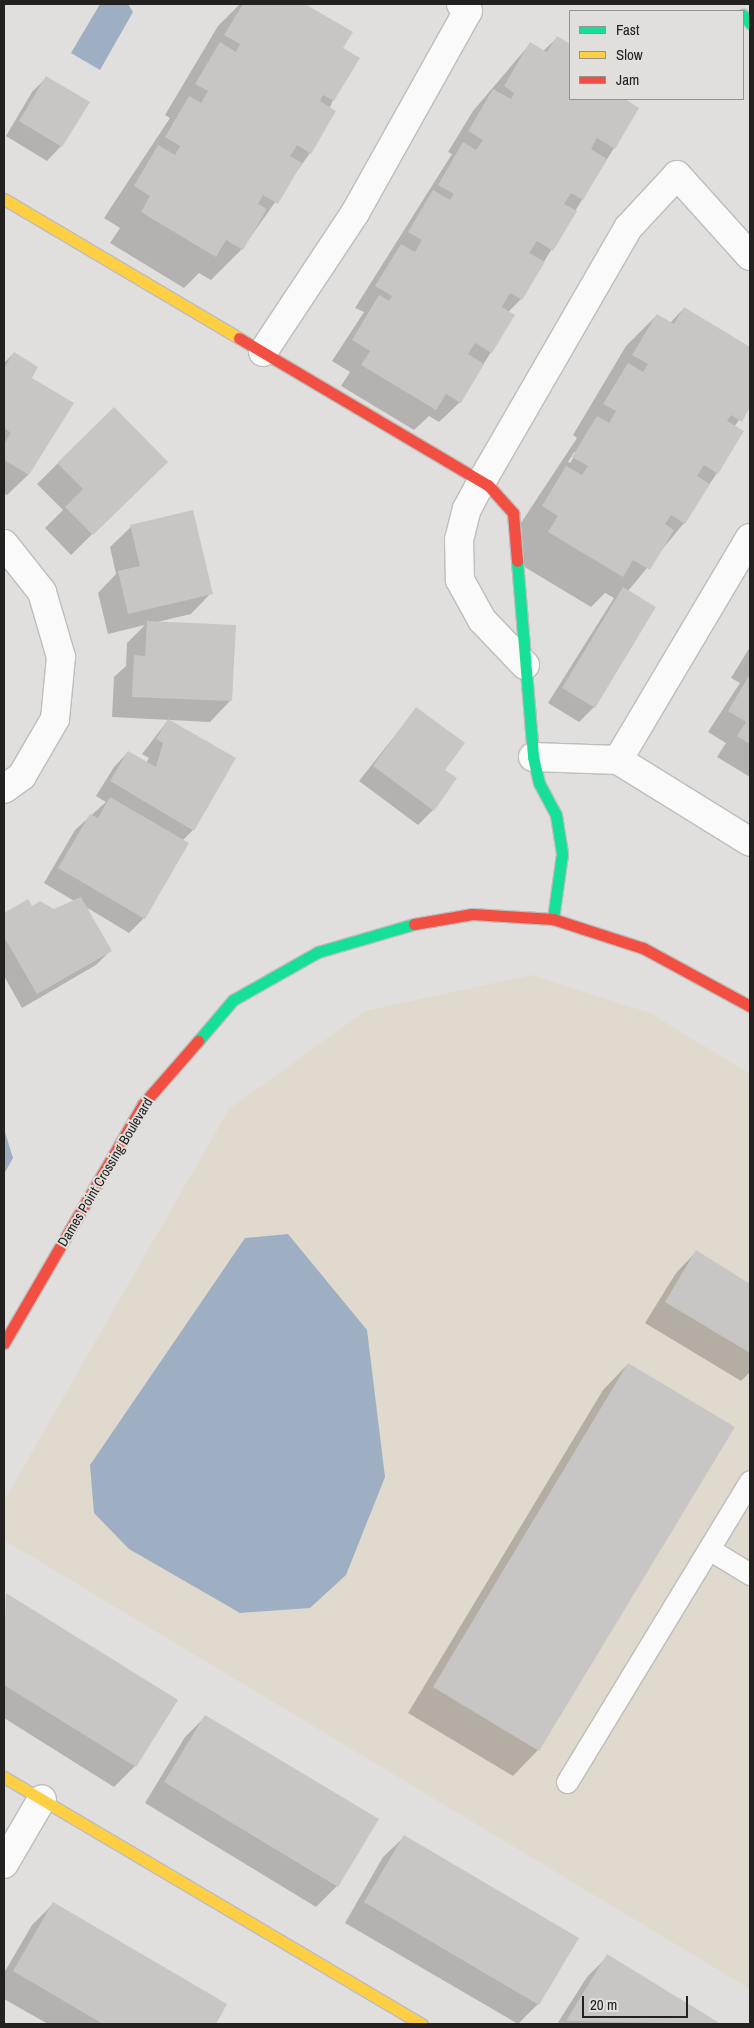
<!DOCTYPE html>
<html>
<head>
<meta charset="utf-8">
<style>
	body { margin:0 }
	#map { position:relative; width:754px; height:2028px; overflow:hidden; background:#e0dfdd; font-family:"Archivo Narrow",sans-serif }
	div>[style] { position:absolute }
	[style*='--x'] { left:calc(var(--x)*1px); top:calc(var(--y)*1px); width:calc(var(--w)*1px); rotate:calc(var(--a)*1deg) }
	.commercial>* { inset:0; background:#e0d9cd }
	.water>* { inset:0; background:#9eafc3 }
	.shadow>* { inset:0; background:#0003 }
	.building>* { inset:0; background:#c7c6c5 }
	.roads { filter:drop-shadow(1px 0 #bdbdbb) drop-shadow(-1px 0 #bdbdbb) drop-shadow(0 1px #bdbdbb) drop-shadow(0 -1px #bdbdbb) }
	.lane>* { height:21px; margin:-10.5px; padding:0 10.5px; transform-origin:10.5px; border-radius:10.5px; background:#fafafa }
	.street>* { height:28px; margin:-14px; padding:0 14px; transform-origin:14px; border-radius:14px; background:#fafafa }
	.fast>* { height:11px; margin:-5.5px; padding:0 5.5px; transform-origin:5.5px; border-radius:5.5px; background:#16e098 }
	.slow>* { height:11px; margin:-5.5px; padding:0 5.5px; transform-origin:5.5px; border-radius:5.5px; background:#ffcf43 }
	.jam>* { height:11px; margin:-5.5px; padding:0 5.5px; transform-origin:5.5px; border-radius:5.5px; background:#f24e42 }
	span { translate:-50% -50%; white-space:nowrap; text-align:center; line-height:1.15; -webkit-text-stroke:4px #e1dfdc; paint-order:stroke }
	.street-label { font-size:14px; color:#232220 }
	.frame { position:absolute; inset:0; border:5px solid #232220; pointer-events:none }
	.legend { position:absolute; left:569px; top:10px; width:175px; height:90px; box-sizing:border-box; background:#e1dfdc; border:1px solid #959391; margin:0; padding:6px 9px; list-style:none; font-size:15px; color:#232220 }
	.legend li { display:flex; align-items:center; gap:10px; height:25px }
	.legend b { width:25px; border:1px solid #959391 }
	.scale { position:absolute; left:582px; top:1996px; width:106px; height:22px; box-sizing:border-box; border:2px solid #232220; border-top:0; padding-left:6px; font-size:15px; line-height:18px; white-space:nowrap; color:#232220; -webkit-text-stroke:4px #e1dfdc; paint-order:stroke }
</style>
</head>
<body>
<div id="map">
	<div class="commercial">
		<i style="clip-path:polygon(532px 975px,650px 1013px,750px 1074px,750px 1989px,4px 1540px,4px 1501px,229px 1109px,365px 1011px)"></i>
	</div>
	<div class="water">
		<i style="clip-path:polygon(100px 4px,128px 4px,133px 12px,100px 70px,71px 53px)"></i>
		<i style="clip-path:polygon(4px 1129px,13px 1158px,4px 1174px)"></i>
		<i style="clip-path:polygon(288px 1234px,367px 1330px,385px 1477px,346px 1575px,310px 1608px,240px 1613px,129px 1549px,94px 1513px,90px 1465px,245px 1238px)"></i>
	</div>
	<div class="shadow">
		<i style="clip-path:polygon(240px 4px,303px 4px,351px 33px,341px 48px,333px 100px,310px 153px,242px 249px,211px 280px,199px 273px,184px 288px,110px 243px,120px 228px,104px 218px,170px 118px,165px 115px,218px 26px)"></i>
		<i style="clip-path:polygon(557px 38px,570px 46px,570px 99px,623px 99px,614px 148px,521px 299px,508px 312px,491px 352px,460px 402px,439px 422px,429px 416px,414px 430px,341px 386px,350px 372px,332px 361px,364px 312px,355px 308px,452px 154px,448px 152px,473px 111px,530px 44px,543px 51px)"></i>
		<i style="clip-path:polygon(47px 77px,61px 146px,47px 161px,6px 136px,32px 92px)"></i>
		<i style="clip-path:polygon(evenodd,684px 308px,750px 348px,750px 405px,734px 427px,717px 473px,684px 523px,628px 591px,654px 607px,594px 707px,579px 722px,548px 703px,614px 598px,605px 593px,591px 607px,518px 563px,511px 538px,577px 438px,573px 435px,626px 346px,657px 315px,670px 323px,684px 308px,574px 452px,577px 452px,570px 463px,568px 462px,574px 452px)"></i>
		<i style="clip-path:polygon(14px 353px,30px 378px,72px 404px,28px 475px,7px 495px,4px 493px,4px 363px)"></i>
		<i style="clip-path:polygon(114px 408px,145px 482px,71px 555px,45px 528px,63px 510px,37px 484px)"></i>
		<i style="clip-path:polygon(131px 527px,211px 593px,191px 614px,157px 622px,230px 701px,210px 722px,112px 717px,114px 677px,126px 666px,127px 643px,145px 625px,108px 634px,98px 593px,116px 574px,110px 547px)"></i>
		<i style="clip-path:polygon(750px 647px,750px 777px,717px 757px,726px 743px,708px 732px,740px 683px,731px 678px)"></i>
		<i style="clip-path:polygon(416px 709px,444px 770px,433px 810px,418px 825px,359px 781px)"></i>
		<i style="clip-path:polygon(168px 720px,193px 830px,182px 841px,187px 844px,144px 918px,129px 933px,86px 907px,110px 951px,96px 965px,22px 1008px,4px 976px,4px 914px,27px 901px,31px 907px,54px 910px,76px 902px,44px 883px,75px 830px,106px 802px,96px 796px,114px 767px,128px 752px,146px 763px,149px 758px,142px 754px)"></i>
		<i style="clip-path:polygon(696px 1252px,750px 1285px,750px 1372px,741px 1381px,645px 1323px,676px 1273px)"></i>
		<i style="clip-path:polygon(628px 1364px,538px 1750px,513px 1776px,408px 1713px,603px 1390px)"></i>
		<i style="clip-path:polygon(6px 1595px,135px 1766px,114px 1787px,4px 1718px)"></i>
		<i style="clip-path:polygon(206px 1716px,337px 1886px,316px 1907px,145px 1803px,185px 1737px)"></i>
		<i style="clip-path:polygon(404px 1837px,538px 2004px,518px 2024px,345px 1923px,383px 1857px)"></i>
		<i style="clip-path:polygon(53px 1904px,226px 2005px,214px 2024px,48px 2024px,4px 1999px,4px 1973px,32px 1925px)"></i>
		<i style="clip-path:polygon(608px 1956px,719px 2024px,557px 2024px,587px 1977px)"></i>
	</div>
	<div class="building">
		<i style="clip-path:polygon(243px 4px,305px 4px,353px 32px,343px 48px,360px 58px,334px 101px,323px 95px,320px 101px,336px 111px,311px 154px,297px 145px,290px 156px,302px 163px,278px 204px,263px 195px,258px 204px,267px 209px,243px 250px,226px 240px,216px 257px,141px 212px,150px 196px,134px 186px,158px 145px,175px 155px,180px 146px,165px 137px,189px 96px,201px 103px,208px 91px,195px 84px,220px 42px,236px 52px,240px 44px,224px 35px)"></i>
		<i style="clip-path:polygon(557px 36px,570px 44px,570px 99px,625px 99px,639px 108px,615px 149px,597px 138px,591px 149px,607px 159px,583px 200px,571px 193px,564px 204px,577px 211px,553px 251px,537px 241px,529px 253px,545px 262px,522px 300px,510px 293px,502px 307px,515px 315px,492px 353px,475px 343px,468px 354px,484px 364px,461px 403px,446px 394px,436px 410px,361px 365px,370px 351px,352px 340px,379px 295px,389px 301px,392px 296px,375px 286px,401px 244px,415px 252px,422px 240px,408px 232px,433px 190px,450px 200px,454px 194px,438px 185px,463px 142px,476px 150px,483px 140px,468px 131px,493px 89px,511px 99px,514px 93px,504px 86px,530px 42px,547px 52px)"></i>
		<i style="clip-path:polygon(46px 76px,90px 102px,62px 147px,19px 121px)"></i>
		<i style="clip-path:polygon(684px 307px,750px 347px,750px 407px,742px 422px,731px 415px,727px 421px,744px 431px,718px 474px,704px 465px,697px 476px,710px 484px,685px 524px,671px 515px,665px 524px,674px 530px,650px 570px,633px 560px,623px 577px,548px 532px,558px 516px,542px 506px,566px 466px,582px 475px,588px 466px,572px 457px,597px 416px,609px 423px,616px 411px,603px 404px,628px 363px,643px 372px,648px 364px,632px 355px,657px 314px,674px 324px)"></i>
		<i style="clip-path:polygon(14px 352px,38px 367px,32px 378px,74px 403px,29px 475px,4px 460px,4px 444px,11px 433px,4px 428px,4px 368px)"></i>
		<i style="clip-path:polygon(114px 407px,168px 462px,93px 535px,65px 507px,83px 489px,57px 463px)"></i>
		<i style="clip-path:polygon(193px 510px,213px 594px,128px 614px,118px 571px,140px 566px,130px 525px)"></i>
		<i style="clip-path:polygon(623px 587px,656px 607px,595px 708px,562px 688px)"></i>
		<i style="clip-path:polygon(147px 621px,236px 625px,232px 701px,132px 697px,134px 655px,145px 656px)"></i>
		<i style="clip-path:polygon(750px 674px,750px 744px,737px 736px,746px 722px,728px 711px)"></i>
		<i style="clip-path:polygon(416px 707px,465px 743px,445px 770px,457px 778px,434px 811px,373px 766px)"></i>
		<i style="clip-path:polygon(168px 719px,236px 758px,194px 831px,110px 781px,128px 751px,156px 767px,163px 743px,156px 739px)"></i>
		<i style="clip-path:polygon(110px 797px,189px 843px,145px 919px,58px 868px,90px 814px,98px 818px)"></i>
		<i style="clip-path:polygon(81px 897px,112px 951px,37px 994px,4px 937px,4px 913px,28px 899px,32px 906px,40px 901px,54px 909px)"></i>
		<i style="clip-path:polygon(696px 1250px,750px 1284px,750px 1353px,665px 1302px)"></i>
		<i style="clip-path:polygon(628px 1363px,735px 1427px,539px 1751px,433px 1687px)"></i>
		<i style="clip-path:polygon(6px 1593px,178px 1700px,136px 1767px,4px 1685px)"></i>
		<i style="clip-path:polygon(205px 1715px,379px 1819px,338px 1887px,164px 1782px)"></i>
		<i style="clip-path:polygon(404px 1835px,579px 1938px,539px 2005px,364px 1902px)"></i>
		<i style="clip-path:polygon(53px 1902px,227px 2004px,216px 2024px,103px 2024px,13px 1971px)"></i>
		<i style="clip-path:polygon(607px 1954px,721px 2024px,566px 2021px)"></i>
	</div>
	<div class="roads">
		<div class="lane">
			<i style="--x:709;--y:1549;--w:48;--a:31.4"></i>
			<i style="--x:567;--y:1782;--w:352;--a:-58.7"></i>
		</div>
		<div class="street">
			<i style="--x:263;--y:352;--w:167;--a:-56.5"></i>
			<i style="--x:355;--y:213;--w:231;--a:-60.8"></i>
			<i style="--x:468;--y:11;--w:10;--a:-135"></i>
			<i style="--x:4;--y:544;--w:61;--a:51.6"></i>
			<i style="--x:42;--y:592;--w:68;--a:73.7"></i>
			<i style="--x:61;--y:657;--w:62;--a:95.5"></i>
			<i style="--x:55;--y:719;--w:66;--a:120.1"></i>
			<i style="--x:22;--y:776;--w:22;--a:144"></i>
			<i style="--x:525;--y:665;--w:62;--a:-133.7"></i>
			<i style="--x:482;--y:620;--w:46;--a:-118.8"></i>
			<i style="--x:460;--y:580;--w:40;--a:-91.4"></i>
			<i style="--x:459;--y:540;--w:32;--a:-76"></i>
			<i style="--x:467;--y:509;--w:32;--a:-62"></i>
			<i style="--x:482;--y:481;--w:292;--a:-60"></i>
			<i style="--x:628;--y:228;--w:72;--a:-47.2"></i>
			<i style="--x:677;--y:175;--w:109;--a:48"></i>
			<i style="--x:533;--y:757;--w:85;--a:2"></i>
			<i style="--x:618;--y:760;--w:258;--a:-59.3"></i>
			<i style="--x:618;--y:760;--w:155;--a:31.8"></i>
			<i style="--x:4;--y:1864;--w:75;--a:-59.7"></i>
		</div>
		<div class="fast">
			<i style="--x:743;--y:15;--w:11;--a:49"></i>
			<i style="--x:517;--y:561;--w:197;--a:85.3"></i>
			<i style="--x:533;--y:757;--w:27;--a:77"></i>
			<i style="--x:539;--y:783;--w:36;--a:62"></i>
			<i style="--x:556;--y:815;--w:39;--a:81"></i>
			<i style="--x:562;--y:854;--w:66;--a:97.9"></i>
			<i style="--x:198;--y:1041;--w:54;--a:-49.5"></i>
			<i style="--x:233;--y:1000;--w:98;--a:-29.5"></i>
			<i style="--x:318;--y:952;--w:100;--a:-16.3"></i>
		</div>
		<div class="slow">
			<i style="--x:4;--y:199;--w:273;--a:30.6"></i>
			<i style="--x:4;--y:1777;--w:486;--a:30.6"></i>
		</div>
		<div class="jam">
			<i style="--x:239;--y:338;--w:289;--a:30.6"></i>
			<i style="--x:488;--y:485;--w:38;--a:48"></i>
			<i style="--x:513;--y:513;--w:48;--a:85.2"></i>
			<i style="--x:414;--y:924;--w:59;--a:-9.8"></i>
			<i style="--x:472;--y:914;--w:81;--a:3.5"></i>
			<i style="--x:553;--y:919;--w:95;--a:17.9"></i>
			<i style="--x:643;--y:948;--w:122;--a:28.5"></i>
			<i style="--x:4;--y:1343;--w:276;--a:-59.8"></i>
			<i style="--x:143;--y:1104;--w:84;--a:-48.9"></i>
		</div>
	</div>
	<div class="street-label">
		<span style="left:105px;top:1172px;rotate:-59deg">Dames Point Crossing Boulevard</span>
	</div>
	<div class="frame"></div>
	<ul class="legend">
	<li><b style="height:6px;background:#16e098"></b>Fast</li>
	<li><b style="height:6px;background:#ffcf43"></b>Slow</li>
	<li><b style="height:6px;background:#f24e42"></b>Jam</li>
	</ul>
	<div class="scale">20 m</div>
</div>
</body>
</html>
